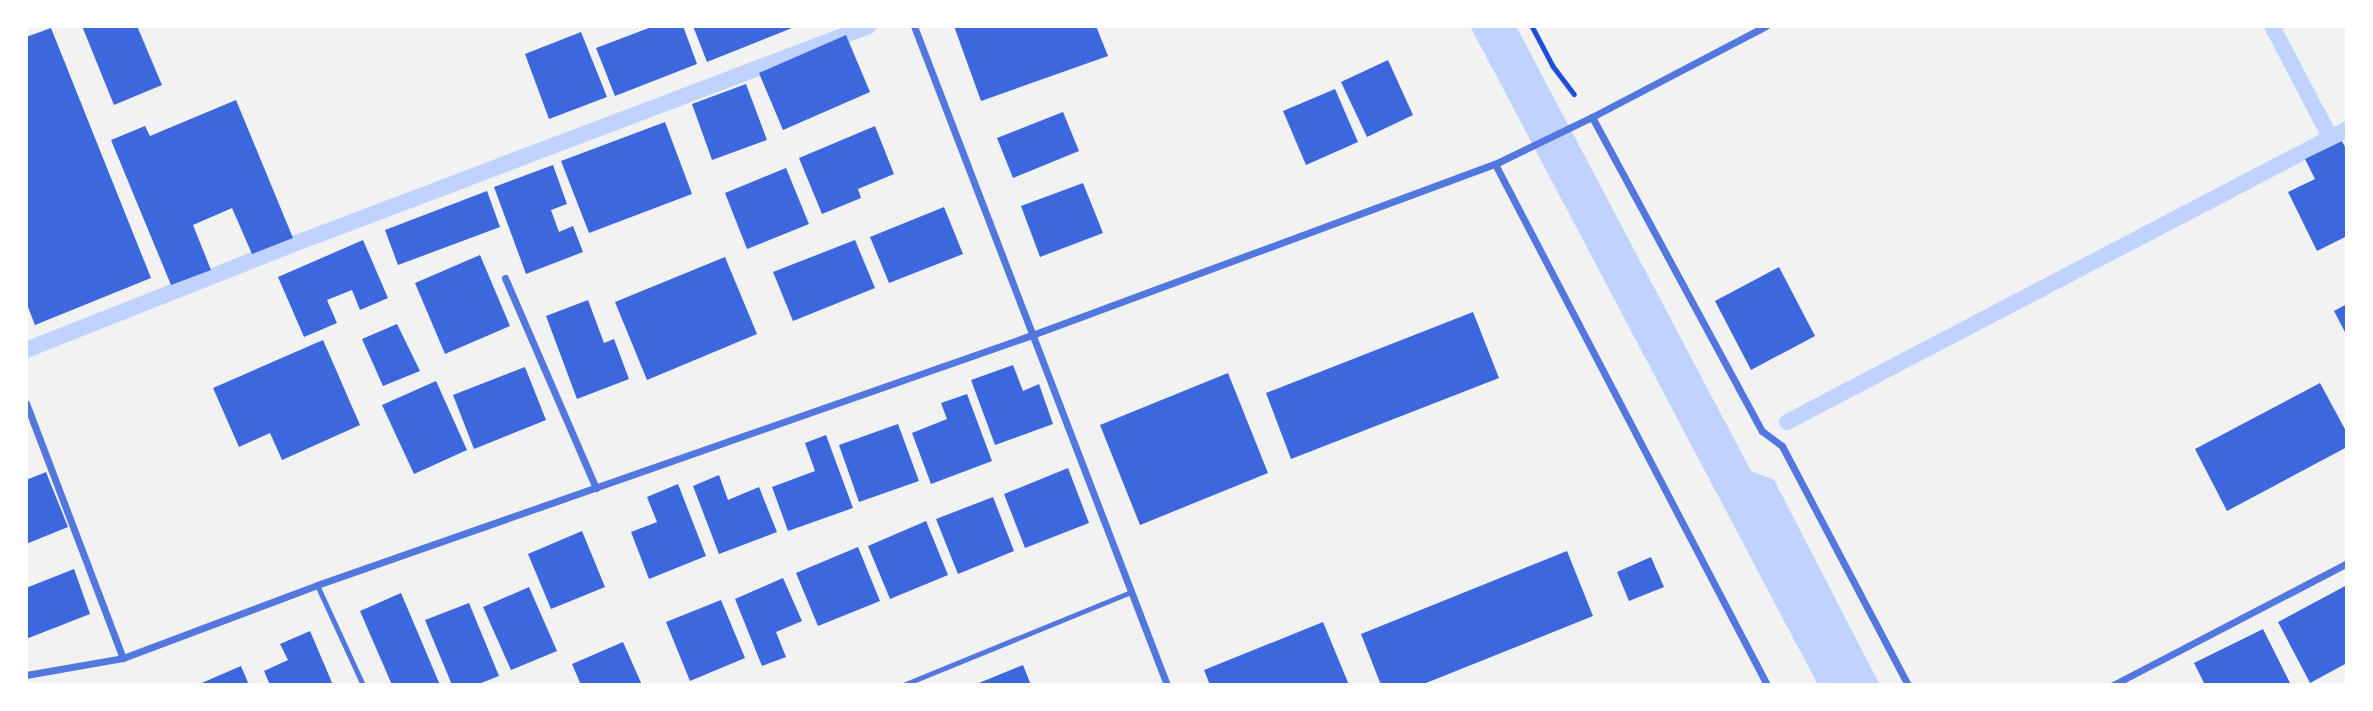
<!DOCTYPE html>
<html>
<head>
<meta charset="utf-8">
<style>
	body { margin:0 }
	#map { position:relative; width:2373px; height:711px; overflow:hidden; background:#f2f2f2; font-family:Raleway,sans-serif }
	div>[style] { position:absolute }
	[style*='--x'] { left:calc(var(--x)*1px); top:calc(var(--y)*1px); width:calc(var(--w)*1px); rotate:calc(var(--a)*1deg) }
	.water>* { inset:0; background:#bfd3fe }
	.stream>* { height:16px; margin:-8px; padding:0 8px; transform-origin:8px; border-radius:8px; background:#bfd3fe }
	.building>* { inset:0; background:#3d67dc }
	.path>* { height:4.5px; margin:-2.25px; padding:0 2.25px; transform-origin:2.25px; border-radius:2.25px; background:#1d4ed8 }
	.service>* { height:5px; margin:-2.5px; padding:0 2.5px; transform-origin:2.5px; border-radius:2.5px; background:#5277de }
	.minor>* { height:7px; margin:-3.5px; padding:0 3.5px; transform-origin:3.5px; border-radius:3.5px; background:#5277de }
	span { translate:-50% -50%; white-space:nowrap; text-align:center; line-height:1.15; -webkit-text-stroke:7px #fff; paint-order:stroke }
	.frame { position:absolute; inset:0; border:28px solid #fff; pointer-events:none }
</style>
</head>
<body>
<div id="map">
	<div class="water">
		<i style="clip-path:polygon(1470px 26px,1516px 26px,1751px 471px,1774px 480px,1880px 685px,1818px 685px)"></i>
	</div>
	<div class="stream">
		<i style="--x:2272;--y:26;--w:125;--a:62.4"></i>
		<i style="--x:26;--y:350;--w:297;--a:-21.6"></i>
		<i style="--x:302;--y:241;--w:606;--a:-20.77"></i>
		<i style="--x:1787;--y:422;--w:632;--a:-27.62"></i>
	</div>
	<div class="building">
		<i style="clip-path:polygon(82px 26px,137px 26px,162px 85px,114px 105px)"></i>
		<i style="clip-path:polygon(654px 26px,683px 26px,697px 64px,615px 96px,596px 48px)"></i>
		<i style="clip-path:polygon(693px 26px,797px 26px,707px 62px)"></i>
		<i style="clip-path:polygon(954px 26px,1096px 26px,1108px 56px,981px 101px)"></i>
		<i style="clip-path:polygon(51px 28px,151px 278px,35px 325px,26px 302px,26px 37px)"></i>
		<i style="clip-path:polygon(581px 32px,607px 97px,549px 119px,525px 54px)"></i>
		<i style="clip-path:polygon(846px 35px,870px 92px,783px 130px,759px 73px)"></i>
		<i style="clip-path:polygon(1388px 60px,1413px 115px,1367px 137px,1341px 82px)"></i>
		<i style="clip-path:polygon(746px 84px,767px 140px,712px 160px,692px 104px)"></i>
		<i style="clip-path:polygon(1335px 89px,1358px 142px,1306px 165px,1283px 111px)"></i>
		<i style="clip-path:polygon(236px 100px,293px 238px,252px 254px,232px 208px,193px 225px,211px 270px,171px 285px,111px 140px,145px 126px,150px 136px)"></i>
		<i style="clip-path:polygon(1063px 112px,1079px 151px,1013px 178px,997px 138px)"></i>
		<i style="clip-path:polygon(665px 122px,692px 194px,589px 233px,561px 161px)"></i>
		<i style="clip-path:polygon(875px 126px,894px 174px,858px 189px,861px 198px,822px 214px,799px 158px)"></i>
		<i style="clip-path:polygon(2342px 141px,2347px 151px,2347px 236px,2317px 251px,2288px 192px,2315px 179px,2305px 159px)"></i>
		<i style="clip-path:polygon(553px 165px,567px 204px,551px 210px,559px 232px,573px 226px,583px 252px,526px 274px,494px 187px)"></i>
		<i style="clip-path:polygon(786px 168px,809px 224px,747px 249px,725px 193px)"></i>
		<i style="clip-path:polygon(1083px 183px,1103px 233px,1040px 257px,1021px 206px)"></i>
		<i style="clip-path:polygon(487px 191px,500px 227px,398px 265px,385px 230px)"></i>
		<i style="clip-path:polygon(944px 207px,963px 254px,889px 283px,870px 237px)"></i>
		<i style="clip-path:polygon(363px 240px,388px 298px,360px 310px,352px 290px,327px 300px,337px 323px,304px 337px,278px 277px)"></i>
		<i style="clip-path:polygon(855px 240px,875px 288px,793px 321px,773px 272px)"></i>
		<i style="clip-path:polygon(480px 255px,510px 326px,445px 354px,415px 283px)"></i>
		<i style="clip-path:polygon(725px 257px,757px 334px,647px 380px,615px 302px)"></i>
		<i style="clip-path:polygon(1779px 267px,1815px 336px,1751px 370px,1715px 301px)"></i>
		<i style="clip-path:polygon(588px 300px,604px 343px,614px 339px,629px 379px,577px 399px,546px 316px)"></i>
		<i style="clip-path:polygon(2347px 304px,2347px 336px,2334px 311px)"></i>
		<i style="clip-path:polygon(1473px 312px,1499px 378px,1291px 459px,1266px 393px)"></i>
		<i style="clip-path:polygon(397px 324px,420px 371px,383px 386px,362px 339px)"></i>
		<i style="clip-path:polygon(323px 340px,360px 425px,282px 460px,270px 433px,239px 447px,213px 388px)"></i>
		<i style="clip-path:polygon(1013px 365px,1023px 391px,1039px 384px,1053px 424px,995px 445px,971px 380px)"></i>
		<i style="clip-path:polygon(525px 367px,546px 420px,474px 449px,453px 395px)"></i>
		<i style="clip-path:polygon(1228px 373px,1268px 473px,1140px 525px,1100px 425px)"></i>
		<i style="clip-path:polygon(436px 381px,467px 450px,414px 474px,382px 405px)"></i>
		<i style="clip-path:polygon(2320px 383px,2347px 433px,2347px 447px,2227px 511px,2195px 449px)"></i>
		<i style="clip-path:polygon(967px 394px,992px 461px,931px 484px,912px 433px,947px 419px,941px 403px)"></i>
		<i style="clip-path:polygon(898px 424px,919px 481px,859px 502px,839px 445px)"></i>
		<i style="clip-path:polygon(826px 435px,853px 508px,788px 531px,772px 487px,815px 471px,805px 443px)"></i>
		<i style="clip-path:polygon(1068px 468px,1089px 523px,1025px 548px,1004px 494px)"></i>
		<i style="clip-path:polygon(46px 472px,68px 527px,26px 544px,26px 480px)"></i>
		<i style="clip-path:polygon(719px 475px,728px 500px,759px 487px,777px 532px,719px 554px,693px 486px)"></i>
		<i style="clip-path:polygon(678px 484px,706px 556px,649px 579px,631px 532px,657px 522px,647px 497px)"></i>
		<i style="clip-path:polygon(993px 497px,1014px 551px,958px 574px,936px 519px)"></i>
		<i style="clip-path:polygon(926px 521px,948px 575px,890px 599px,868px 546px)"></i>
		<i style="clip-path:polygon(582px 531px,605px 587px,551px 609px,528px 554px)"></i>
		<i style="clip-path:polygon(858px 547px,880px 601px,818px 626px,796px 573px)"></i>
		<i style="clip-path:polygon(1567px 551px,1593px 616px,1421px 685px,1381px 685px,1361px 634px)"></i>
		<i style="clip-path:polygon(1651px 557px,1664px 587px,1629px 601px,1617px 572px)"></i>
		<i style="clip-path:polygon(74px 569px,90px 614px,26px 639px,26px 588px)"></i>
		<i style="clip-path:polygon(783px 578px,802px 621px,776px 632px,786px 657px,762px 666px,735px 599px)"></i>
		<i style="clip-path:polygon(2347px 585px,2347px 663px,2310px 683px,2278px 622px)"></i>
		<i style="clip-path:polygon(529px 587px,557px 651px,511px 670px,483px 607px)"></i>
		<i style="clip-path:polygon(401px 593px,440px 685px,392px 685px,360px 611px)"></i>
		<i style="clip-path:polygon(721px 600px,745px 658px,690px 681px,666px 622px)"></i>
		<i style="clip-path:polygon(469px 603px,499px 676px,476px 685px,452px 685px,425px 620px)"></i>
		<i style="clip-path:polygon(1323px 622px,1349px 685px,1210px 685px,1204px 670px)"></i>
		<i style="clip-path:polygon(2263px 629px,2291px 685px,2205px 685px,2194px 663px)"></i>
		<i style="clip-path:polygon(310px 631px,333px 685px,270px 685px,264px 671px,288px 660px,280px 644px)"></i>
		<i style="clip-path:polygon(623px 642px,642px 685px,581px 685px,572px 664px)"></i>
		<i style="clip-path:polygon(1023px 665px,1031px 685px,974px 685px)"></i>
		<i style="clip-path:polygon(241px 666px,249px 685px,197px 685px)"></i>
	</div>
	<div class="path">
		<i style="--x:1532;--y:26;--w:45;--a:62.3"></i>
		<i style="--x:1553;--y:66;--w:35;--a:53"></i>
	</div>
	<div class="service">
		<i style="--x:317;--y:585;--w:110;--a:65.3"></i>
		<i style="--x:903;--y:685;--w:246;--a:-22.2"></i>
	</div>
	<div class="minor">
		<i style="--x:914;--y:26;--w:706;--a:69"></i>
		<i style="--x:1592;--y:117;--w:357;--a:61.6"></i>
		<i style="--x:1762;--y:431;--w:25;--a:37"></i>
		<i style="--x:1782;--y:446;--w:270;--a:62.2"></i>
		<i style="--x:1495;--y:164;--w:588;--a:62.43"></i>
		<i style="--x:505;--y:278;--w:229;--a:66.6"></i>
		<i style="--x:26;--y:403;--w:273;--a:69.2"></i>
		<i style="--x:26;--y:675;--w:98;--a:-9.9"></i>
		<i style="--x:123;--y:658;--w:207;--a:-20.6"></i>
		<i style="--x:317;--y:585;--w:757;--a:-19.27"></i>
		<i style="--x:1032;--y:335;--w:494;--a:-20.3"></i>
		<i style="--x:1495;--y:164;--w:108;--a:-25.9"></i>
		<i style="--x:1592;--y:117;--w:196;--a:-27.6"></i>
		<i style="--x:2113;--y:685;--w:264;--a:-27.5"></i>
	</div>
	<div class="frame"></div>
</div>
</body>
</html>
